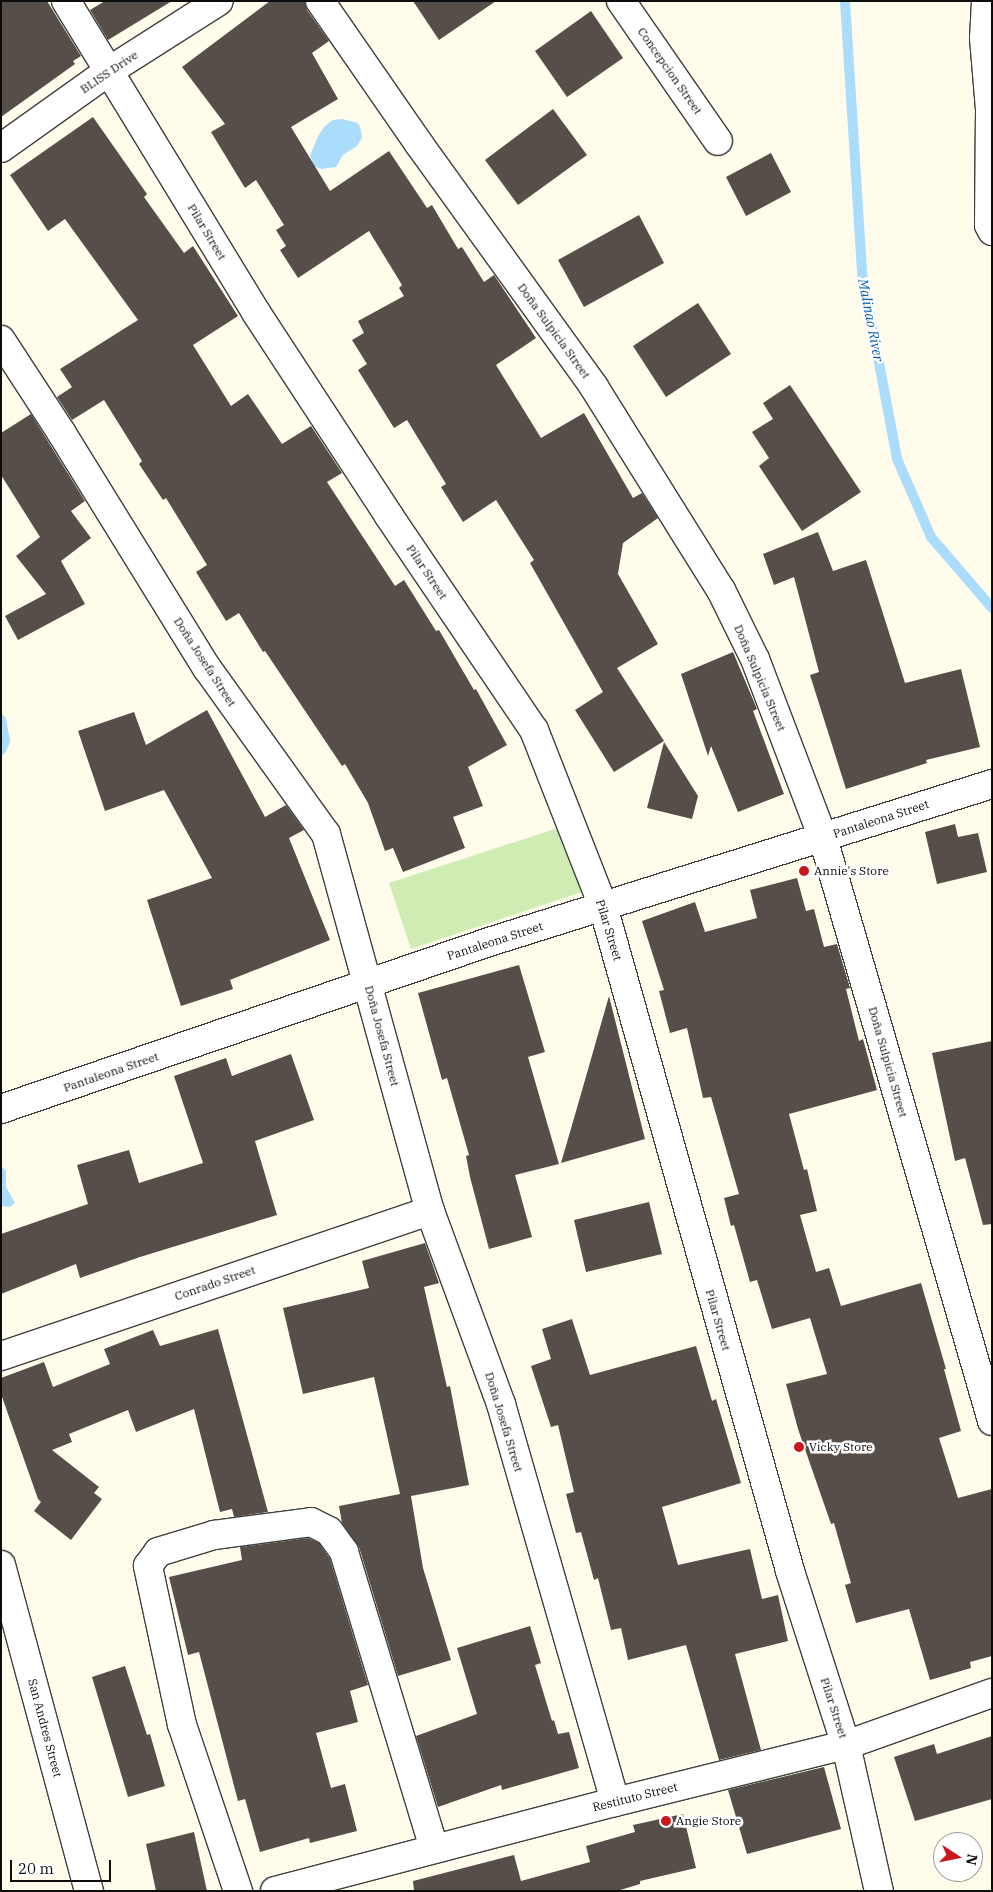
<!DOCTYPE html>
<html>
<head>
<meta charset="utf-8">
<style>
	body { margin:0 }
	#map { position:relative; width:993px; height:1892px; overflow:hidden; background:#fffcec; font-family:"IBM Plex Serif",serif }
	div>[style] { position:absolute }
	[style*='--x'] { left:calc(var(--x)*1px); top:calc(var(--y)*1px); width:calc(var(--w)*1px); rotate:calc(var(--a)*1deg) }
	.green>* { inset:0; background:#cfedb2 }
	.water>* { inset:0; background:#abdcfc }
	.stream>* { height:10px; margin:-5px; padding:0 5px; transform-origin:5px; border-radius:5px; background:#abdcfc }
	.building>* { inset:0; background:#564e48 }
	.roads { filter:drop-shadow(1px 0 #3f3f3f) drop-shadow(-1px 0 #3f3f3f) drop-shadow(0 1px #3f3f3f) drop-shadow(0 -1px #3f3f3f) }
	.minor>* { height:28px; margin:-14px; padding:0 14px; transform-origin:14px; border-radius:14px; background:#fff }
	.dots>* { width:14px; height:14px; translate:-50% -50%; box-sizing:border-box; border:2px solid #fff; border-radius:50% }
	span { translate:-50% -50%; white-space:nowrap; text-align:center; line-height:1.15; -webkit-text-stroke:5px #fff; paint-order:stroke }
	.street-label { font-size:12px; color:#0c0c0c }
	.poi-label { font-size:12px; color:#0c0c0c }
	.left { translate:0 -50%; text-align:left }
	.water-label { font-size:14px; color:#0a61a9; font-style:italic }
	.frame { position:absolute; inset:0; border:2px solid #0c0c0c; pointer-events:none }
	.north { position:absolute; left:933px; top:1832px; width:50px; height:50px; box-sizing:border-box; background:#fff; border:1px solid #9e9e9e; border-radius:50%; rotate:101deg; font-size:14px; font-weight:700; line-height:20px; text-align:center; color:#0c0c0c }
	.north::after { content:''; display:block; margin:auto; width:18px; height:22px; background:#c9181c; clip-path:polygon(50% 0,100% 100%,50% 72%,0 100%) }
	.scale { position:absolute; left:10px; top:1860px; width:101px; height:22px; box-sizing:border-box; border:2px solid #0c0c0c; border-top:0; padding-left:6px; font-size:15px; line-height:18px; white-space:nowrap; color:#0c0c0c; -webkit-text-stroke:4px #fff; paint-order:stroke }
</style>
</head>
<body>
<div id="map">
	<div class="green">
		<i style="clip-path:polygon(564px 826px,585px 891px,411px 949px,389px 883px)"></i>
	</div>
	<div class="water">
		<i style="clip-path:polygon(342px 119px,358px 123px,361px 130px,362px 138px,357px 146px,343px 155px,336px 167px,321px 169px,314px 166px,310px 156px,318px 136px,325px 126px,333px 120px)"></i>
		<i style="clip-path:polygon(1px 1166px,6px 1171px,6px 1187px,15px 1203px,10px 1207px,1px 1206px)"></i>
	</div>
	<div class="stream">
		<i style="--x:845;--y:1;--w:273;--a:86.4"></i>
		<i style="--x:862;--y:273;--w:189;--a:79.3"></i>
		<i style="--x:897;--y:459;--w:85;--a:66.4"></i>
		<i style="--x:931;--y:537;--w:94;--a:49.3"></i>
		<i style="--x:1;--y:720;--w:21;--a:79"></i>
		<i style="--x:5;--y:741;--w:10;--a:114"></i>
	</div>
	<div class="building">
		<i style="clip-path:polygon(1px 1px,47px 1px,81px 56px,73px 61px,75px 64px,1px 117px)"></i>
		<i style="clip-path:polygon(105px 1px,172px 1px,108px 40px,90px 10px)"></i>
		<i style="clip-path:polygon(270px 1px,305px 1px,307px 10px,329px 41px,312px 53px,338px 99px,291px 127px,330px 191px,389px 151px,427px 208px,432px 205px,458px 249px,462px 247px,484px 282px,494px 275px,536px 338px,496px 365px,541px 438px,584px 413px,633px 498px,642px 493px,658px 518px,623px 543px,618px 574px,658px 644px,617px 668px,664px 741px,614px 772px,575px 710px,603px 692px,530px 563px,534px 560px,496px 500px,463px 522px,441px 487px,446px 484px,407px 420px,394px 428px,358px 370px,367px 364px,352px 340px,364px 333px,358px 321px,404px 296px,399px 288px,402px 285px,369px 231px,298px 278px,280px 250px,286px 246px,276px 230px,284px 225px,256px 180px,245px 188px,211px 132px,225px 124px,182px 67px)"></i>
		<i style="clip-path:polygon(413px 1px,496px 1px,439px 40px)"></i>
		<i style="clip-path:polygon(591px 11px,623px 58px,567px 97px,535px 51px)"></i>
		<i style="clip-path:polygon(553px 109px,587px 155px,518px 205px,485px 160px)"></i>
		<i style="clip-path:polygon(93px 117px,147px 194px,144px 197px,184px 253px,193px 246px,238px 316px,193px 345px,231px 406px,248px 394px,282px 444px,311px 426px,342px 473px,327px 482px,395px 586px,404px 580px,436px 631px,439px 630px,474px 690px,476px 689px,507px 745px,468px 767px,483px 806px,453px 817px,465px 848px,403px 872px,393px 848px,385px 851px,368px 803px,345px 764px,342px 766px,265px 651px,263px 652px,239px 613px,226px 621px,196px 572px,207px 565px,166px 498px,163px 500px,139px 464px,142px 461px,104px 400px,72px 420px,57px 397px,72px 387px,60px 369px,138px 320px,65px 219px,48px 231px,10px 175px)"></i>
		<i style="clip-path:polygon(771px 153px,791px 192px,746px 216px,726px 177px)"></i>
		<i style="clip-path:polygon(639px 215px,664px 263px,584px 307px,558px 260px)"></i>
		<i style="clip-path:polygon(698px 303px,731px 354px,666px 397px,633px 346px)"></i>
		<i style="clip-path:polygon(790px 385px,861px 492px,802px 531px,759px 466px,769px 458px,752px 432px,773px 419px,763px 403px)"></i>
		<i style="clip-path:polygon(31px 414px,85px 501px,71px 511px,91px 538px,61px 561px,85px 604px,18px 640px,5px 616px,46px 594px,16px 556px,40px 537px,1px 475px,1px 433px)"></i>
		<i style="clip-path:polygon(818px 532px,833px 571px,866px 560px,905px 683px,961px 669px,980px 747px,926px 760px,927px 763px,846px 789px,810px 675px,819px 672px,794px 577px,774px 585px,763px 554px)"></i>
		<i style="clip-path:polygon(733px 652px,757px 709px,753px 711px,784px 794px,738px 812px,711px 746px,708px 756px,681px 674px)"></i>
		<i style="clip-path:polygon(207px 710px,265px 817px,286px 805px,304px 830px,289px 838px,330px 940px,230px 980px,233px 989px,181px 1006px,147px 900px,212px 878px,164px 790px,105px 811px,78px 731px,134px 712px,146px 745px)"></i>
		<i style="clip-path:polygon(664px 742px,698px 796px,692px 819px,647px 808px)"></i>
		<i style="clip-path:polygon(955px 824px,958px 837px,978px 833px,987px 872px,937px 884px,925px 832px)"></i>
		<i style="clip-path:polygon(797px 878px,806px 911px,814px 909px,824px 947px,837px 944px,850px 988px,846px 989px,859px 1041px,863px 1039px,877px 1090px,789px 1114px,804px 1170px,807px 1169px,817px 1211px,800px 1215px,816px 1272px,829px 1268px,841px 1306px,921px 1283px,946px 1369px,944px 1369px,961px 1431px,939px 1438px,958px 1498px,992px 1489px,992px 1656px,970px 1662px,971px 1668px,930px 1680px,909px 1609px,856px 1623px,845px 1585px,851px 1583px,834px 1523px,831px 1524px,798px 1429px,786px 1384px,827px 1374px,810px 1318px,772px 1329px,757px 1280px,750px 1282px,734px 1225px,731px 1226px,724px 1198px,739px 1194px,711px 1097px,703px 1098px,687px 1028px,670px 1033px,659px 991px,664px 990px,642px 921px,695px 902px,705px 932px,757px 918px,750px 890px)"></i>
		<i style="clip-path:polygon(519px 965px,545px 1052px,528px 1057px,559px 1164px,515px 1175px,532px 1237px,489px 1249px,470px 1177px,466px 1156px,469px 1155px,447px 1078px,442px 1080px,418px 993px)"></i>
		<i style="clip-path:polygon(609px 996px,645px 1139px,561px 1163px,581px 1094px)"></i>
		<i style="clip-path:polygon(992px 1041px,992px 1224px,983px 1225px,965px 1158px,955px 1161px,932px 1053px)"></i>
		<i style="clip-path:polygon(291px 1054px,314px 1120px,255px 1141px,277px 1215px,140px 1257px,80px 1278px,76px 1264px,1px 1294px,1px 1234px,88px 1204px,77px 1165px,129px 1150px,139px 1183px,203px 1163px,174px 1076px,226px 1058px,232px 1076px)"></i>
		<i style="clip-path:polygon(649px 1202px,662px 1254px,586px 1272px,574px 1220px)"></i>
		<i style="clip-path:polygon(425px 1243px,439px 1283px,424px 1287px,447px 1387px,450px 1386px,469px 1485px,411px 1496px,423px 1568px,451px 1660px,398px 1676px,359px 1547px,342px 1523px,339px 1506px,400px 1494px,374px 1377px,303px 1394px,283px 1308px,369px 1288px,362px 1261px)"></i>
		<i style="clip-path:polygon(572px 1319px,590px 1375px,696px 1346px,712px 1401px,716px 1399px,741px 1483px,662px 1507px,678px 1565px,750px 1549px,762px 1599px,778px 1595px,788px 1641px,735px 1654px,761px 1750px,719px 1760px,686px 1645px,628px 1660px,621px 1628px,611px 1630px,598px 1578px,594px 1580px,581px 1532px,576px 1533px,566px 1494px,574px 1492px,558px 1425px,551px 1427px,531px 1366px,551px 1359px,542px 1329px)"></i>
		<i style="clip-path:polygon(218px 1329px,268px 1512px,234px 1517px,232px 1509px,220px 1512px,194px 1409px,136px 1432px,128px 1410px,69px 1434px,72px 1442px,52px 1450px,99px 1487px,94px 1493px,102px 1499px,71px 1540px,34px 1511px,41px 1502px,38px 1499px,1px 1394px,1px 1378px,44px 1362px,53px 1387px,110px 1364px,104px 1349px,153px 1330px,160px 1346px)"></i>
		<i style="clip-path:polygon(308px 1538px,319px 1543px,330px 1559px,368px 1685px,350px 1691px,358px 1722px,316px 1733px,331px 1788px,345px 1784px,357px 1831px,310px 1843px,309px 1838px,260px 1852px,245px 1799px,238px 1801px,199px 1652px,188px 1655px,169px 1577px,242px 1560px,240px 1547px)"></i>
		<i style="clip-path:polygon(530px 1626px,541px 1663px,535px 1665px,552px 1721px,554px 1720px,558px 1734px,569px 1732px,579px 1768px,502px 1790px,501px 1785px,438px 1807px,416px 1736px,477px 1714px,457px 1648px)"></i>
		<i style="clip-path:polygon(125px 1666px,147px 1735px,150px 1734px,165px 1786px,128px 1797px,92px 1677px)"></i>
		<i style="clip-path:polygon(992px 1736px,992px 1799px,915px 1821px,894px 1757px,934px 1744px,937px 1754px)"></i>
		<i style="clip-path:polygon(824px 1767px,841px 1829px,747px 1854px,728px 1790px)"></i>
		<i style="clip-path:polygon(683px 1814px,696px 1868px,640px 1881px,640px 1884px,617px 1891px,414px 1891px,413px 1881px,514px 1855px,521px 1881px,590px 1862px,586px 1846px,635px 1832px,633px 1825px)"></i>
		<i style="clip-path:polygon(194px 1832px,207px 1891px,156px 1891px,146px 1844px)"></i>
	</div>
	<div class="roads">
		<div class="minor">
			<i style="--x:66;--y:1;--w:367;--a:58.6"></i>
			<i style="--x:257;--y:314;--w:241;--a:56.8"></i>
			<i style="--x:389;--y:516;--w:258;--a:55.9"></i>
			<i style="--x:534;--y:730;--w:189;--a:68.6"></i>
			<i style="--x:603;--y:906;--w:691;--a:74.29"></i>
			<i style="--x:790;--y:1571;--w:183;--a:72.2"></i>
			<i style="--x:846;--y:1745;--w:150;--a:77.3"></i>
			<i style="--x:320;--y:1;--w:174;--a:55.3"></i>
			<i style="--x:419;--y:144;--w:299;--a:54.2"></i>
			<i style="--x:594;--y:387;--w:239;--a:58"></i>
			<i style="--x:721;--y:590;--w:77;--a:63.8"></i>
			<i style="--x:755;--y:659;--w:191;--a:69.2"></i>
			<i style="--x:823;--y:838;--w:607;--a:73.83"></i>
			<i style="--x:621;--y:1;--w:170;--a:55.3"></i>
			<i style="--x:986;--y:1;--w:37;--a:93"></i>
			<i style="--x:984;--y:38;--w:72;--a:85.2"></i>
			<i style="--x:990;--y:110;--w:115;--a:90.5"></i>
			<i style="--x:989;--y:225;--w:7;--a:63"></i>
			<i style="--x:1;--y:148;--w:133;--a:-35.5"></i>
			<i style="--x:109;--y:71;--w:130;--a:-32.5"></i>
			<i style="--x:1;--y:340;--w:110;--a:56.9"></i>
			<i style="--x:61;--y:432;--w:278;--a:58.3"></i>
			<i style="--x:207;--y:668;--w:204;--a:54.4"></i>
			<i style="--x:326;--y:834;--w:391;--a:74.6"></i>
			<i style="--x:430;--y:1211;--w:206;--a:69.8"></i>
			<i style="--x:501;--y:1404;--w:414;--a:74"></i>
			<i style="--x:1;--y:1109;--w:516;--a:-18.89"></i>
			<i style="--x:489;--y:942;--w:527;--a:-17.44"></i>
			<i style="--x:1;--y:1356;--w:453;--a:-18.7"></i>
			<i style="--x:1;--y:1565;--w:338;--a:74.9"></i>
			<i style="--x:238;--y:1891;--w:175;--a:-108.6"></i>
			<i style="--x:182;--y:1725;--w:163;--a:-102.1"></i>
			<i style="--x:148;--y:1566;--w:17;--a:-54"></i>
			<i style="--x:158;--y:1552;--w:59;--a:-16.9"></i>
			<i style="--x:214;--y:1535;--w:98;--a:-7.6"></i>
			<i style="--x:311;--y:1522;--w:20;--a:27"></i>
			<i style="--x:329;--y:1531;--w:26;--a:54"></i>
			<i style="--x:344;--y:1552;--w:310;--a:73.1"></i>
			<i style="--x:275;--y:1891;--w:351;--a:-14.7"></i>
			<i style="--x:615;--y:1802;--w:238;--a:-13.9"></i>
			<i style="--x:846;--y:1745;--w:155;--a:-19.6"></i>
		</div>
	</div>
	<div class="dots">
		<i style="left:804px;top:871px;background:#c9181c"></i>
		<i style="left:799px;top:1447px;background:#c9181c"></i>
		<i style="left:666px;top:1821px;background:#c9181c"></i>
	</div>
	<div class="street-label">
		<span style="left:670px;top:71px;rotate:55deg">Concepcion Street</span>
		<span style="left:109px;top:72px;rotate:-34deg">BLISS Drive</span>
		<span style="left:207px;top:232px;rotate:59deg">Pilar Street</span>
		<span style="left:554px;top:331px;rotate:54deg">Doña Sulpicia Street</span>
		<span style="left:427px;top:572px;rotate:56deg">Pilar Street</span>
		<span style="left:205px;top:662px;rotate:57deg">Doña Josefa Street</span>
		<span style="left:760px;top:678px;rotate:67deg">Doña Sulpicia Street</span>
		<span style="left:881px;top:819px;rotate:-18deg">Pantaleona Street</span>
		<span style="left:609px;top:930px;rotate:73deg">Pilar Street</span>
		<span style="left:495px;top:941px;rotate:-18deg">Pantaleona Street</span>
		<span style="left:382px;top:1036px;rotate:75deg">Doña Josefa Street</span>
		<span style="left:888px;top:1062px;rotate:74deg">Doña Sulpicia Street</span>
		<span style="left:111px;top:1072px;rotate:-19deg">Pantaleona Street</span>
		<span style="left:215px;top:1283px;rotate:-19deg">Conrado Street</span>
		<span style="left:718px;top:1320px;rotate:74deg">Pilar Street</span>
		<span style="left:504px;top:1422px;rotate:73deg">Doña Josefa Street</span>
		<span style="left:834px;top:1708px;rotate:72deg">Pilar Street</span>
		<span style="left:45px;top:1728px;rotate:75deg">San Andres Street</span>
		<span style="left:635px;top:1797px;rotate:-14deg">Restituto Street</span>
	</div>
	<div class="poi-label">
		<span class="left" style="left:814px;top:871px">Annie's Store</span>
		<span class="left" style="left:809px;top:1447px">Vicky Store</span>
		<span class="left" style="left:676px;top:1821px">Angie Store</span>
	</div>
	<div class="water-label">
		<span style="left:871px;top:320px;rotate:79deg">Malinao River</span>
	</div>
	<div class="frame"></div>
	<div class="north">N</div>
	<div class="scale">20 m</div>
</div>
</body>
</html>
